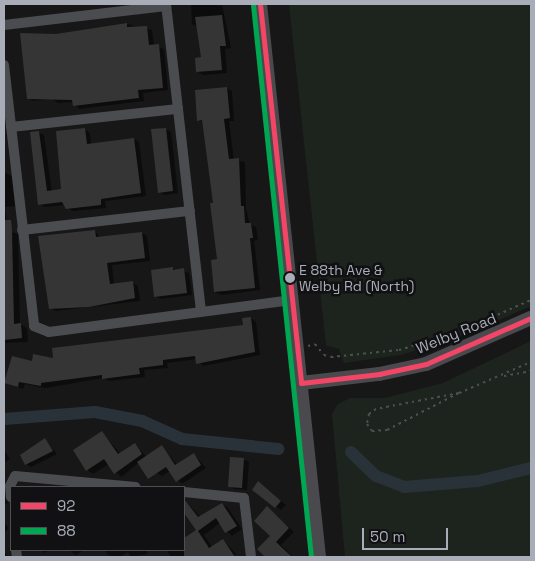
<!DOCTYPE html>
<html>
<head>
<meta charset="utf-8">
<style>
	body { margin:0 }
	#map { position:relative; width:535px; height:561px; overflow:hidden; background:#171717; font-family:"Space Grotesk",sans-serif }
	div>[style] { position:absolute }
	[style*='--x'] { left:calc(var(--x)*1px); top:calc(var(--y)*1px); width:calc(var(--w)*1px); rotate:calc(var(--a)*1deg) }
	.green>* { inset:0; background:#1d241e }
	.shadow>* { inset:0; background:#0007 }
	.canal>* { height:12px; margin:-6px; padding:0 6px; transform-origin:6px; border-radius:6px; background:#2a3239 }
	.building>* { inset:0; background:#353536 }
	.path>* { height:2px; margin-top:-1px; transform-origin:0; background:repeating-linear-gradient(90deg,#4d4e52 0 2.5px,transparent 0 6.5px) }
	.street>* { height:10px; margin:-5px; padding:0 5px; transform-origin:5px; border-radius:5px; background:#4b4c50 }
	.secondary>* { height:14px; margin:-7px; padding:0 7px; transform-origin:7px; border-radius:7px; background:#4a4a4e }
	.bus-1>* { height:5px; margin:-2.5px; padding:0 2.5px; transform-origin:2.5px; border-radius:2.5px; background:#f34667 }
	.bus-2>* { height:5px; margin:-2.5px; padding:0 2.5px; transform-origin:2.5px; border-radius:2.5px; background:#00a651 }
	.dots>* { width:14px; height:14px; translate:-50% -50%; box-sizing:border-box; border:2px solid #111113; border-radius:50% }
	span { translate:-50% -50%; white-space:nowrap; text-align:center; line-height:1.15; -webkit-text-stroke:5px #111113; paint-order:stroke }
	.bus-label { font-size:14px; color:#a8adb8 }
	.left { translate:0 -50%; text-align:left }
	.street-label { font-size:15px; color:#a8adb8 }
	.frame { position:absolute; inset:0; border:5px solid #a8adb8; pointer-events:none }
	.legend { position:absolute; left:10px; top:486px; width:175px; height:65px; box-sizing:border-box; background:#111113; border:1px solid #4d4f55; margin:0; padding:6px 9px; list-style:none; font-size:15px; color:#a8adb8 }
	.legend li { display:flex; align-items:center; gap:10px; height:25px }
	.legend b { width:25px; border:1px solid #4d4f55 }
	.scale { position:absolute; left:362px; top:528px; width:86px; height:22px; box-sizing:border-box; border:2px solid #a8adb8; border-top:0; padding-left:6px; font-size:15px; line-height:18px; white-space:nowrap; color:#a8adb8; -webkit-text-stroke:4px #111113; paint-order:stroke }
</style>
</head>
<body>
<div id="map">
	<div class="green">
		<i style="clip-path:polygon(289px 4px,531px 4px,531px 306px,458px 338px,400px 355px,344px 363px,339px 349px,326px 345px)"></i>
		<i style="clip-path:polygon(531px 341px,531px 557px,345px 557px,333px 424px,332px 414px,338px 404px,350px 398px,385px 398px,443px 383px)"></i>
	</div>
	<div class="shadow">
		<i style="clip-path:polygon(191px 4px,222px 4px,231px 48px,225px 49px,227px 73px,203px 75px,198px 72px,202px 58px,198px 27px,192px 24px)"></i>
		<i style="clip-path:polygon(127px 24px,152px 30px,154px 46px,164px 49px,168px 90px,143px 93px,144px 101px,79px 109px,73px 102px,58px 103px,52px 99px,33px 101px,28px 98px,56px 35px)"></i>
		<i style="clip-path:polygon(226px 88px,232px 91px,234px 121px,229px 121px,234px 160px,245px 162px,246px 209px,250px 224px,256px 227px,258px 240px,254px 241px,260px 290px,221px 295px,215px 292px,218px 260px,215px 204px,204px 123px,199px 120px)"></i>
		<i style="clip-path:polygon(165px 129px,171px 132px,178px 193px,164px 195px,159px 192px)"></i>
		<i style="clip-path:polygon(85px 130px,90px 133px,91px 144px,134px 139px,139px 142px,146px 196px,105px 201px,106px 208px,72px 211px,65px 205px,45px 207px,39px 204px,38px 132px,44px 135px,52px 192px,63px 190px)"></i>
		<i style="clip-path:polygon(4px 172px,12px 176px,15px 206px,5px 207px,8px 231px,18px 234px,20px 324px,27px 328px,28px 342px,4px 343px)"></i>
		<i style="clip-path:polygon(95px 231px,100px 237px,142px 233px,147px 236px,150px 261px,112px 265px,114px 285px,133px 283px,138px 286px,140px 301px,56px 311px,51px 308px)"></i>
		<i style="clip-path:polygon(173px 269px,189px 273px,192px 295px,161px 299px,155px 296px)"></i>
		<i style="clip-path:polygon(251px 318px,256px 322px,260px 355px,203px 366px,197px 359px,167px 363px,168px 368px,144px 370px,145px 377px,109px 381px,103px 378px,46px 388px,25px 384px,23px 389px,6px 383px,33px 363px,245px 326px)"></i>
		<i style="clip-path:polygon(102px 433px,121px 454px,135px 445px,147px 457px,162px 446px,177px 465px,194px 454px,206px 468px,182px 484px,170px 471px,162px 476px,157px 473px,146px 457px,121px 477px,109px 464px,93px 474px,87px 470px)"></i>
		<i style="clip-path:polygon(45px 440px,57px 454px,31px 467px,26px 464px)"></i>
		<i style="clip-path:polygon(4px 450px,10px 459px,4px 463px)"></i>
		<i style="clip-path:polygon(243px 459px,249px 462px,247px 490px,234px 489px,229px 486px)"></i>
		<i style="clip-path:polygon(259px 483px,286px 505px,281px 510px,253px 489px)"></i>
		<i style="clip-path:polygon(4px 496px,8px 503px,4px 505px)"></i>
		<i style="clip-path:polygon(185px 501px,201px 517px,222px 504px,228px 508px,242px 529px,232px 536px,220px 523px,204px 535px,212px 547px,223px 540px,236px 554px,231px 557px,171px 557px,167px 551px,184px 550px,184px 540px,198px 531px,184px 511px)"></i>
		<i style="clip-path:polygon(267px 508px,294px 532px,281px 545px,293px 557px,267px 557px,259px 549px,271px 536px)"></i>
		<i style="clip-path:polygon(4px 523px,9px 528px,4px 533px)"></i>
		<i style="clip-path:polygon(40px 550px,49px 550px,45px 553px)"></i>
		<i style="clip-path:polygon(69px 550px,84px 550px,76px 555px)"></i>
		<i style="clip-path:polygon(104px 550px,146px 550px,148px 554px,131px 557px,128px 552px,120px 557px,110px 557px)"></i>
		<i style="clip-path:polygon(4px 552px,9px 557px,4px 557px)"></i>
	</div>
	<div class="canal">
		<i style="--x:4;--y:419;--w:91;--a:-4.4"></i>
		<i style="--x:95;--y:412;--w:48;--a:10.8"></i>
		<i style="--x:142;--y:421;--w:44;--a:24.2"></i>
		<i style="--x:182;--y:439;--w:97;--a:5.9"></i>
		<i style="--x:351;--y:452;--w:35;--a:44"></i>
		<i style="--x:376;--y:476;--w:30;--a:21"></i>
		<i style="--x:404;--y:487;--w:74;--a:-4.6"></i>
		<i style="--x:478;--y:481;--w:55;--a:-13.8"></i>
	</div>
	<div class="building">
		<i style="clip-path:polygon(222px 15px,226px 46px,220px 46px,222px 70px,196px 72px,195px 58px,201px 57px,195px 17px)"></i>
		<i style="clip-path:polygon(127px 23px,127px 27px,147px 26px,149px 45px,159px 44px,163px 88px,138px 90px,139px 98px,73px 106px,72px 100px,27px 99px,20px 33px,56px 34px)"></i>
		<i style="clip-path:polygon(227px 87px,230px 118px,224px 119px,229px 159px,239px 158px,241px 206px,244px 206px,245px 223px,251px 223px,253px 238px,250px 238px,255px 288px,214px 292px,211px 260px,217px 259px,210px 203px,213px 203px,202px 120px,197px 121px,195px 90px)"></i>
		<i style="clip-path:polygon(85px 128px,87px 144px,134px 138px,141px 193px,101px 199px,101px 205px,66px 209px,62px 202px,38px 205px,30px 132px,39px 131px,47px 191px,61px 189px,56px 131px)"></i>
		<i style="clip-path:polygon(166px 128px,173px 191px,158px 193px,151px 129px)"></i>
		<i style="clip-path:polygon(4px 220px,11px 220px,12px 229px,14px 324px,21px 323px,22px 338px,4px 340px)"></i>
		<i style="clip-path:polygon(95px 230px,96px 237px,142px 232px,145px 258px,107px 263px,110px 284px,133px 281px,135px 298px,89px 307px,49px 309px,38px 236px)"></i>
		<i style="clip-path:polygon(173px 267px,173px 270px,184px 268px,187px 293px,154px 297px,151px 270px)"></i>
		<i style="clip-path:polygon(251px 317px,255px 352px,196px 364px,195px 356px,163px 360px,163px 365px,139px 368px,140px 374px,102px 379px,102px 375px,41px 383px,41px 386px,19px 382px,18px 387px,4px 383px,12px 356px,32px 361px,33px 354px,53px 358px,52px 348px,243px 325px,242px 318px)"></i>
		<i style="clip-path:polygon(102px 431px,118px 454px,135px 443px,142px 454px,114px 474px,104px 459px,86px 471px,73px 450px)"></i>
		<i style="clip-path:polygon(45px 438px,53px 451px,25px 465px,20px 455px)"></i>
		<i style="clip-path:polygon(162px 445px,175px 465px,194px 453px,201px 465px,176px 482px,166px 467px,148px 479px,137px 462px)"></i>
		<i style="clip-path:polygon(230px 457px,244px 458px,242px 488px,228px 487px)"></i>
		<i style="clip-path:polygon(258px 481px,281px 501px,275px 508px,252px 490px)"></i>
		<i style="clip-path:polygon(184px 499px,198px 517px,222px 503px,237px 526px,225px 533px,216px 518px,198px 531px,209px 548px,223px 539px,235px 557px,184px 557px,184px 538px,196px 530px,184px 513px)"></i>
		<i style="clip-path:polygon(267px 506px,289px 528px,276px 542px,292px 557px,265px 557px,257px 549px,270px 536px,254px 521px)"></i>
	</div>
	<div class="path">
		<i style="--x:308;--y:346;--w:7;--a:-16"></i>
		<i style="--x:315;--y:344;--w:14;--a:51"></i>
		<i style="--x:324;--y:355;--w:7;--a:16"></i>
		<i style="--x:331;--y:357;--w:68;--a:-5.9"></i>
		<i style="--x:399;--y:350;--w:59;--a:-16.6"></i>
		<i style="--x:456;--y:333;--w:82;--a:-23.7"></i>
		<i style="--x:504;--y:376;--w:27;--a:-10"></i>
		<i style="--x:459;--y:393;--w:85;--a:169.1"></i>
		<i style="--x:376;--y:409;--w:9;--a:144"></i>
		<i style="--x:369;--y:414;--w:10;--a:101"></i>
		<i style="--x:367;--y:424;--w:9;--a:54"></i>
		<i style="--x:372;--y:431;--w:15;--a:-4"></i>
		<i style="--x:387;--y:430;--w:81;--a:-27.2"></i>
		<i style="--x:459;--y:393;--w:78;--a:-23.3"></i>
	</div>
	<div class="street">
		<i style="--x:166;--y:4;--w:310;--a:83.5"></i>
		<i style="--x:4;--y:25;--w:163;--a:-6.7"></i>
		<i style="--x:4;--y:65;--w:263;--a:83.4"></i>
		<i style="--x:34;--y:326;--w:16;--a:22"></i>
		<i style="--x:49;--y:332;--w:245;--a:-7.5"></i>
		<i style="--x:11;--y:127;--w:168;--a:-6.2"></i>
		<i style="--x:22;--y:230;--w:169;--a:-6.5"></i>
		<i style="--x:184;--y:492;--w:60;--a:5.7"></i>
		<i style="--x:244;--y:498;--w:59;--a:83.2"></i>
		<i style="--x:11;--y:497;--w:11;--a:-95"></i>
		<i style="--x:10;--y:486;--w:11;--a:-63"></i>
		<i style="--x:15;--y:476;--w:121;--a:5.2"></i>
		<i style="--x:16;--y:550;--w:7;--a:82"></i>
	</div>
	<div class="secondary">
		<i style="--x:260;--y:4;--w:556;--a:83.91"></i>
		<i style="--x:301;--y:383;--w:79;--a:-6.6"></i>
		<i style="--x:379;--y:374;--w:48;--a:-12"></i>
		<i style="--x:426;--y:364;--w:115;--a:-23.7"></i>
	</div>
	<div class="bus-1">
		<i style="--x:260;--y:4;--w:381;--a:83.8"></i>
		<i style="--x:301;--y:383;--w:79;--a:-6.6"></i>
		<i style="--x:379;--y:374;--w:48;--a:-12"></i>
		<i style="--x:426;--y:364;--w:115;--a:-23.7"></i>
	</div>
	<div class="bus-2">
		<i style="--x:253;--y:5;--w:555;--a:84"></i>
	</div>
	<div class="dots">
		<i style="left:290px;top:278px;background:#a8adb8"></i>
	</div>
	<div class="bus-label">
		<span class="left" style="left:299px;top:278px">E 88th Ave &amp;<br>Welby Rd (North)</span>
	</div>
	<div class="street-label">
		<span style="left:456px;top:333px;rotate:-22deg">Welby Road</span>
	</div>
	<div class="frame"></div>
	<ul class="legend">
	<li><b style="height:6px;background:#f34667"></b>92</li>
	<li><b style="height:6px;background:#00a651"></b>88</li>
	</ul>
	<div class="scale">50 m</div>
</div>
</body>
</html>
